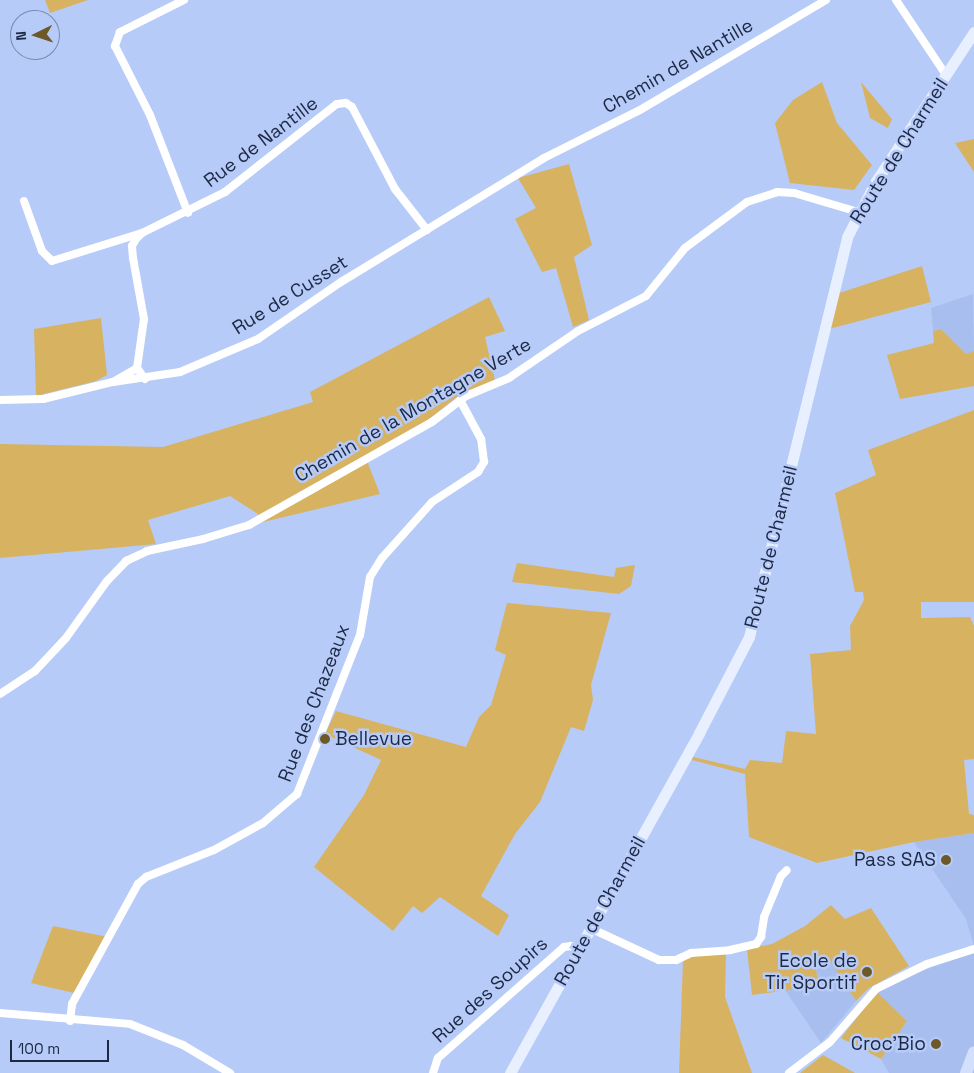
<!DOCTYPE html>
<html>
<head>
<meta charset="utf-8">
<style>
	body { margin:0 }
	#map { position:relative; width:974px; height:1073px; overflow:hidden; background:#b7cbf8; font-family:"Space Grotesk",sans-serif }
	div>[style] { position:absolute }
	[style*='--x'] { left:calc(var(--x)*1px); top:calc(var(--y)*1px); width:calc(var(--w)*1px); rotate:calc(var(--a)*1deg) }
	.built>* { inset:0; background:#a8beee }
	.green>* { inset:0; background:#d7b261 }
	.minor>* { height:8px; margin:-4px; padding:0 4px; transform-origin:4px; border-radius:4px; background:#fff }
	.secondary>* { height:11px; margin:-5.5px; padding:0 5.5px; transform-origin:5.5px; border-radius:5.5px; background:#e8effe }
	.primary>* { height:12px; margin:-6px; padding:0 6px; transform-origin:6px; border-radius:6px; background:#d2e0fe }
	.dots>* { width:14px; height:14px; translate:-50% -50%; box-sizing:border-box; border:2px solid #b7cbf8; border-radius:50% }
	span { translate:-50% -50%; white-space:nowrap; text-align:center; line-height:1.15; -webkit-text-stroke:5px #b7cbf8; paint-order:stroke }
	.street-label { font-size:19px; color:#1c2844 }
	.poi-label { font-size:19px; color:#1c2844 }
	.left { translate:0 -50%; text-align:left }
	.right { translate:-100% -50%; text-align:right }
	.north { position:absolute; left:10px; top:10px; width:50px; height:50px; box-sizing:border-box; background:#b7cbf8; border:1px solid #798ab0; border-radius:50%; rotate:266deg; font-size:14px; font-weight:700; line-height:20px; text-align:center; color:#1c2844 }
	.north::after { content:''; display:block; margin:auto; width:18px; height:22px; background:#6d5827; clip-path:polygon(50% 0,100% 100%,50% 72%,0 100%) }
	.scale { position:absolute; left:10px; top:1040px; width:99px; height:22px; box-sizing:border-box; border:2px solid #1c2844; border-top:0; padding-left:6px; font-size:15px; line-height:18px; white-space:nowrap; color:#1c2844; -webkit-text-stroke:4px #b7cbf8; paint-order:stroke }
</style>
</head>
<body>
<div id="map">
	<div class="built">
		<i style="clip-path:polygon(973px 294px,974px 351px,967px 355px,941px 329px,933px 331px,931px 308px)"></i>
		<i style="clip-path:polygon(974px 833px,974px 946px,966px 919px,914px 842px)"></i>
		<i style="clip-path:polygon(974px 952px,974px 1073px,889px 1073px,881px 1059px,907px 1021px,877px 992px,903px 978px)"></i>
		<i style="clip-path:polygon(830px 961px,856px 1001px,821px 1043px,785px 990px,818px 986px,816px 967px)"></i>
	</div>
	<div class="green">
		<i style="clip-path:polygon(45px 0,88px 0,50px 13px)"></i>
		<i style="clip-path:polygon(822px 82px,837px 123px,872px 165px,854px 190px,790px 183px,775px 123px,793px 100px)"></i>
		<i style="clip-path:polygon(861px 82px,892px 119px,888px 128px,870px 118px)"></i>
		<i style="clip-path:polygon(974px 139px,974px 172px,955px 143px)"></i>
		<i style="clip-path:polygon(569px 164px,592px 245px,574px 257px,589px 320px,573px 327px,556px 268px,542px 272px,515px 219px,536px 208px,518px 178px)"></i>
		<i style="clip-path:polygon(922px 266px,931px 302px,829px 329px,836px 294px)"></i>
		<i style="clip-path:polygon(489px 297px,505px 331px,485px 337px,495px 380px,458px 396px,428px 420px,365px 456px,380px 494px,259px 523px,258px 514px,230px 496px,148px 520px,156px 544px,0 558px,0 444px,163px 447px,313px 402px,310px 392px)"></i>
		<i style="clip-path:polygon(101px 318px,107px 375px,96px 381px,36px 396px,34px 329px)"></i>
		<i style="clip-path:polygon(941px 329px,966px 354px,974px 351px,974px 386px,900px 399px,887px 355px,934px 343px,933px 331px)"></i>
		<i style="clip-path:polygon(974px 410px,974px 602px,921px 602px,921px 618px,970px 617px,974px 626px,974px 759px,964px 760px,969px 814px,974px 815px,974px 833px,914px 842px,817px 863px,749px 837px,745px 774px,692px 760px,693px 757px,745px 769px,750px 760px,782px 763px,786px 731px,816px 734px,810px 654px,851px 650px,850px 626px,864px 600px,863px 592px,855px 592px,835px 493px,876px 475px,868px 450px)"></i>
		<i style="clip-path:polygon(517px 563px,614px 577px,616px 568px,635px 565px,631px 586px,619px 594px,512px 582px)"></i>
		<i style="clip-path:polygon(507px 603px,611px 613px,591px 685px,593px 700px,584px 731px,571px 727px,540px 802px,515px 834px,481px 896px,509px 915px,498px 936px,440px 897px,422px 913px,413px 906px,393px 931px,314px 867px,364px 795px,381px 760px,325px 734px,336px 711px,466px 747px,479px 717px,491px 705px,506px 655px,495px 650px)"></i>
		<i style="clip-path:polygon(831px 905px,845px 919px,871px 908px,909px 966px,869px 988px,856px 1001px,830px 961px,816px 967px,818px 986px,752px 995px,747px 949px,772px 944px,805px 926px)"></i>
		<i style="clip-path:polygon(53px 926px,108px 937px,74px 993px,31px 983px)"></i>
		<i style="clip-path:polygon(726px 953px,725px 997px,752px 1073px,679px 1073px,683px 960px,689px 955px)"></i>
		<i style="clip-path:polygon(877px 992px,907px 1021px,881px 1059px,841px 1038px)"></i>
		<i style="clip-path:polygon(823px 1055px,855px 1073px,800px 1073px)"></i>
	</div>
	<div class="minor">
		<i style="--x:184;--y:0;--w:72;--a:153.4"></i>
		<i style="--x:120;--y:32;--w:15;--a:110"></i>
		<i style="--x:115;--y:46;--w:77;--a:63.1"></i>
		<i style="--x:150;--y:115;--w:105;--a:68.8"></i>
		<i style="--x:896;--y:0;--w:90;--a:56.3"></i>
		<i style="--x:24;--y:201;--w:53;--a:70.2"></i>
		<i style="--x:42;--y:251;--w:14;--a:45"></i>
		<i style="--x:52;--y:261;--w:94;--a:-17.3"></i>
		<i style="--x:145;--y:379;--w:14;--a:-126"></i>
		<i style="--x:137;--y:368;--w:49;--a:-81.9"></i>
		<i style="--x:144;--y:319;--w:62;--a:-100.2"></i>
		<i style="--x:133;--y:258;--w:12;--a:-95"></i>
		<i style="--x:132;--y:246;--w:8;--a:-60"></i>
		<i style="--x:136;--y:239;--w:8;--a:-45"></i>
		<i style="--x:142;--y:233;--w:93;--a:-26.3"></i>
		<i style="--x:225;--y:192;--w:142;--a:-38.2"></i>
		<i style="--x:337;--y:104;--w:9;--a:-6"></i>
		<i style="--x:346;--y:103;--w:7;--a:34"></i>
		<i style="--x:352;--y:107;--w:93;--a:62.3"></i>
		<i style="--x:395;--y:189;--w:52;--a:52"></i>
		<i style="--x:113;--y:382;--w:28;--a:-30"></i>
		<i style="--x:0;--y:400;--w:43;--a:-1.3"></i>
		<i style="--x:43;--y:399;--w:72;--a:-13.7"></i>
		<i style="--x:113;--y:382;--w:68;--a:-8.5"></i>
		<i style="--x:180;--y:372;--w:85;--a:-22.9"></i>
		<i style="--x:258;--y:339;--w:101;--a:-34.5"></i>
		<i style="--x:341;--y:282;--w:238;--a:-31.4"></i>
		<i style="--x:544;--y:158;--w:107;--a:-26.6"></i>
		<i style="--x:640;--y:110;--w:216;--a:-30.6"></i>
		<i style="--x:0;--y:694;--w:42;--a:-33.3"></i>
		<i style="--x:35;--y:671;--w:45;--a:-46.8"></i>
		<i style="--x:66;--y:638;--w:70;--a:-54.3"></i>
		<i style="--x:107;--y:581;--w:28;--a:-46"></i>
		<i style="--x:126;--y:561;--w:23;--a:-25"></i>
		<i style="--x:147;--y:551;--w:57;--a:-12.1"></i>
		<i style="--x:203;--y:539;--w:48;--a:-16.9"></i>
		<i style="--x:249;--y:525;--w:210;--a:-29.4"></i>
		<i style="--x:432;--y:422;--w:43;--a:-37.4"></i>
		<i style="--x:466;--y:396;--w:47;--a:-22.7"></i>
		<i style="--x:509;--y:378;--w:83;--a:-34.3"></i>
		<i style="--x:578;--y:331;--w:76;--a:-27.2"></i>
		<i style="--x:646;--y:296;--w:62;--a:-50.9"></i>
		<i style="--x:685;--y:248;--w:77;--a:-36.6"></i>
		<i style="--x:747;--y:202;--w:32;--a:-18"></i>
		<i style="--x:777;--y:192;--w:17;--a:3"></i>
		<i style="--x:794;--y:193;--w:67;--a:16.5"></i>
		<i style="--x:590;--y:928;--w:76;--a:24.9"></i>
		<i style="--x:659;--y:960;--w:17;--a:0"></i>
		<i style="--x:676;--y:960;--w:17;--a:-25"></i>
		<i style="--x:691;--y:953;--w:39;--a:-4"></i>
		<i style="--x:730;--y:950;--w:27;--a:-13"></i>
		<i style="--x:756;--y:944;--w:9;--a:-54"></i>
		<i style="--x:761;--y:937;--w:20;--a:-81"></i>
		<i style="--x:764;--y:917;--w:44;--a:-67.5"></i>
		<i style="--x:781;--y:876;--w:8;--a:-45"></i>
		<i style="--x:0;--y:1013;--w:130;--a:4.8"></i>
		<i style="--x:130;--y:1024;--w:57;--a:21.6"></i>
		<i style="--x:183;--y:1045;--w:55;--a:30.8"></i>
		<i style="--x:70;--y:1021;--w:17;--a:-83"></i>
		<i style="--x:72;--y:1004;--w:137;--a:-61.2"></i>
		<i style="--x:138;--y:884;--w:11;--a:-41"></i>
		<i style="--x:146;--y:877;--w:73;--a:-21.7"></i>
		<i style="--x:214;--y:850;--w:56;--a:-28.9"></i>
		<i style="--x:263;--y:823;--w:45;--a:-40.5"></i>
		<i style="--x:297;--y:794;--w:171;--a:-68.4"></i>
		<i style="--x:360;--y:635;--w:59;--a:-80.2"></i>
		<i style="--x:370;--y:577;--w:22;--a:-58"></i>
		<i style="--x:382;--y:558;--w:75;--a:-48.2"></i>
		<i style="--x:432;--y:502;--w:55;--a:-33.1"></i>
		<i style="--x:478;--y:472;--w:12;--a:-59"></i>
		<i style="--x:484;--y:462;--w:23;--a:-97"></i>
		<i style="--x:481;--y:439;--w:44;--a:-118.3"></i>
		<i style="--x:433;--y:1073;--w:16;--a:-72"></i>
		<i style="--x:438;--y:1058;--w:168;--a:-41.4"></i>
		<i style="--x:564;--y:947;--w:7;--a:-8"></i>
		<i style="--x:571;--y:946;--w:8;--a:30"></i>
		<i style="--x:789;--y:1073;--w:51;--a:-37.1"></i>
		<i style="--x:830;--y:1042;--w:70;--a:-49"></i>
		<i style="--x:876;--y:989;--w:57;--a:-26.1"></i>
		<i style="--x:927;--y:964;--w:49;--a:-17.7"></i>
	</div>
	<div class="secondary">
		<i style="--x:510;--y:1073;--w:389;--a:-60.9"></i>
		<i style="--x:699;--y:733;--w:108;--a:-62.5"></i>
		<i style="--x:749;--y:637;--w:412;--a:-76.2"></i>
		<i style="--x:847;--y:237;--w:63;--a:-62.6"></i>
		<i style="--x:876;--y:181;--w:178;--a:-56.7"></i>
	</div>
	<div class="primary">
		<i style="--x:966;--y:1073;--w:22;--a:-69"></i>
	</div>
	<div class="dots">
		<i style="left:325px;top:739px;background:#6d5827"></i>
		<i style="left:946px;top:860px;background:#6d5827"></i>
		<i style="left:867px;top:972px;background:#6d5827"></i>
		<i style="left:936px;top:1044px;background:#6d5827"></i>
	</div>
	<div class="street-label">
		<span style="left:678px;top:66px;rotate:-30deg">Chemin de Nantille</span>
		<span style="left:261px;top:142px;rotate:-37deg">Rue de Nantille</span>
		<span style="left:899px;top:151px;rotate:-58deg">Route de Charmeil</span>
		<span style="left:290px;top:295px;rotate:-32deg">Rue de Cusset</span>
		<span style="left:413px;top:410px;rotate:-30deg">Chemin de la Montagne Verte</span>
		<span style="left:771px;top:547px;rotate:-76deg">Route de Charmeil</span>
		<span style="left:314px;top:703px;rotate:-69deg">Rue des Chazeaux</span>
		<span style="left:600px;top:911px;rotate:-61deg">Route de Charmeil</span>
		<span style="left:490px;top:990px;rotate:-42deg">Rue des Soupirs</span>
	</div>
	<div class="poi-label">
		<span class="left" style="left:335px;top:739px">Bellevue</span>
		<span class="right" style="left:936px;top:860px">Pass SAS</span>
		<span class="right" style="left:857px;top:972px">Ecole de<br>Tir Sportif</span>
		<span class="right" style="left:926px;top:1044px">Croc'Bio</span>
	</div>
	<div class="north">N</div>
	<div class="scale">100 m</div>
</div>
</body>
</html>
